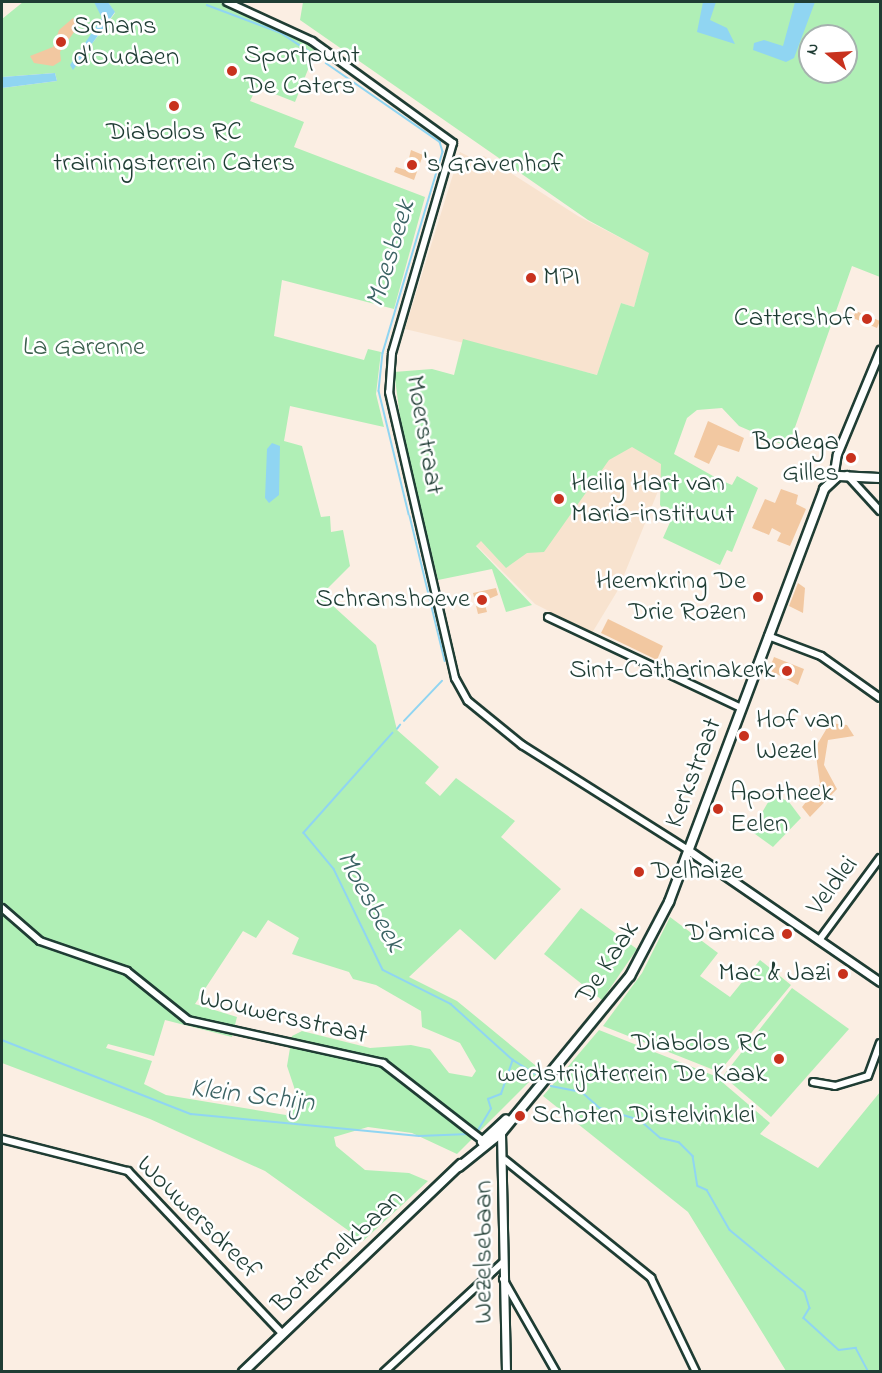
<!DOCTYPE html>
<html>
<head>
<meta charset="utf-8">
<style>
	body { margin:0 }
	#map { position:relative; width:882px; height:1373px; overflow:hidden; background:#fbeee3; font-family:"Indie Flower",sans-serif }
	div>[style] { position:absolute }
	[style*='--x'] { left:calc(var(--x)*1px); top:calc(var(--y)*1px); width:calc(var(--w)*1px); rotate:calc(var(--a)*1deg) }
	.built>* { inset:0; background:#f8e3cf }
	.green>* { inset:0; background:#b0efb6 }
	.water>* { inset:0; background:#90d5f2 }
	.stream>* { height:1.5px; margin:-0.75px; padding:0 0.75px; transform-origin:0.75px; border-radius:0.75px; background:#90d5f2 }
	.building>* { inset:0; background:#f2c8a1 }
	.roads { filter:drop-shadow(2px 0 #1f3d34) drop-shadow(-2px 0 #1f3d34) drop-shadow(0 2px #1f3d34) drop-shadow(0 -2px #1f3d34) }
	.minor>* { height:6px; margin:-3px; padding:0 3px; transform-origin:3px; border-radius:3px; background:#fff }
	.tertiary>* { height:7px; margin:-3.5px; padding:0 3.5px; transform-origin:3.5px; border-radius:3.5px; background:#fff }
	.secondary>* { height:8px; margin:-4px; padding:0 4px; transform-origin:4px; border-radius:4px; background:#fff }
	.dots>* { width:16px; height:16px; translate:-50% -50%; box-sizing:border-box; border:3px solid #fff; border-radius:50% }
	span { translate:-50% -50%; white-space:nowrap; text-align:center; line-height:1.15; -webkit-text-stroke:5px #fff; paint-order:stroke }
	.poi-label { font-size:27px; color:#1f3d34 }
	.left { translate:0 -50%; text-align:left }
	.right { translate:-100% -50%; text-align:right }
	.park-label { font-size:27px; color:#3c614e }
	.street-label { font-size:27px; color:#1f3d34 }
	.water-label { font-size:28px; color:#3b6364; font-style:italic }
	.frame { position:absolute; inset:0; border:3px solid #1f3d34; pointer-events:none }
	.north { position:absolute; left:798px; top:24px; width:60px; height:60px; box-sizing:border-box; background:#fff; border:2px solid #a5b1ae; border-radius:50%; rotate:288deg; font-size:16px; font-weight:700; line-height:24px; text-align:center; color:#1f3d34 }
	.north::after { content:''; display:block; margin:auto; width:21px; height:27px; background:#c8321e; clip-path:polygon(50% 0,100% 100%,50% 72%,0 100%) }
</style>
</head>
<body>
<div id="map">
	<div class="built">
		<i style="clip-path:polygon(460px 152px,472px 158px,484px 156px,578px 216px,650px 253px,634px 307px,621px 303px,598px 375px,405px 329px)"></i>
		<i style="clip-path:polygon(460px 363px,673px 454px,618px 590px,592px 633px,535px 604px,474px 543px)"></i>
	</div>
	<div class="green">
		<i style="clip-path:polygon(evenodd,23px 2px,94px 2px,100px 9px,102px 18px,73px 69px,115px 13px,108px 2px,218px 2px,289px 30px,324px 52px,320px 60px,313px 57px,295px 102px,257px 87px,250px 101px,304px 122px,294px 147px,425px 197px,394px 309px,282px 280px,274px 336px,364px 360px,368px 349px,381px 352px,376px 394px,384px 427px,290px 406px,284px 441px,302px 446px,321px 517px,330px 516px,331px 532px,343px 530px,350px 566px,321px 595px,376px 645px,397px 730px,439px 767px,425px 783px,440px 796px,456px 778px,515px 821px,501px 837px,561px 889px,495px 960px,460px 929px,409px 977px,457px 1001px,541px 1070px,457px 1154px,412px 1133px,368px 1127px,334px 1137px,336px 1146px,365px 1170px,409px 1173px,428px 1181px,363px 1241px,265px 1171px,150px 1119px,2px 1063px,2px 88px,57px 81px,55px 73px,2px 77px,2px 19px,23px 2px,268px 920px,299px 938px,292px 954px,349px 972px,353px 979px,376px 985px,421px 1011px,422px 1027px,460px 1043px,476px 1071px,472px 1077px,449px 1073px,430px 1049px,411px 1045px,370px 1048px,302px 1031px,292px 1036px,287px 1066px,296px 1093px,286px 1115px,166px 1095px,144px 1084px,152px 1061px,106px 1048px,108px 1044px,154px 1056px,165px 1020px,232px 1037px,237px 1017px,195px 1004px,243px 931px,256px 938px,268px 920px)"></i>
		<i style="clip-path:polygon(evenodd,303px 2px,880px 2px,880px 277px,852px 266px,788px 447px,739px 426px,722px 408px,697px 410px,687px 418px,674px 454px,720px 480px,732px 485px,737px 476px,758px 488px,732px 552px,727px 550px,720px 565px,663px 538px,671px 520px,660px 505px,661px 464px,632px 447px,609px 460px,544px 552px,527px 553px,506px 568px,481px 541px,476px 546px,532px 605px,506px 612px,492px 569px,438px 580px,402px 431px,394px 372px,432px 369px,454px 375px,463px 339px,597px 375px,621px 303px,634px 307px,649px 253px,588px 220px,300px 20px,303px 2px,810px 36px,846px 36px,846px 72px,810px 72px,810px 36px)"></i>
		<i style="clip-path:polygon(773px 794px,789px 802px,801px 818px,773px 847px,751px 831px)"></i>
		<i style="clip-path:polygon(581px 908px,637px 949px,602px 1000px,544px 954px)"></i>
		<i style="clip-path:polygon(670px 917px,718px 953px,700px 976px,730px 997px,760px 960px,791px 985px,719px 1072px,603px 1026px,642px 973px)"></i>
		<i style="clip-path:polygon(792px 988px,849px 1029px,771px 1117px,723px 1076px)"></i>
		<i style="clip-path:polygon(599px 1030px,715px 1076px,770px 1123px,760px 1134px,818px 1168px,880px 1092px,880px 1371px,786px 1371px,688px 1212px,543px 1096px)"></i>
	</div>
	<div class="water">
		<i style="clip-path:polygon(94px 2px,108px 2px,115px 12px,73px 70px,70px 65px,102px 18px)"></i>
		<i style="clip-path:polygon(703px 2px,716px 2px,710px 20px,727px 28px,735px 44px,697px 32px)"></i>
		<i style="clip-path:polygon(795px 2px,815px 2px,794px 58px,786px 62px,753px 50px,754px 43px,764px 40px,783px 46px)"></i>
		<i style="clip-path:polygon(55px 73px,57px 81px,2px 88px,2px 77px)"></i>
		<i style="clip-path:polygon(272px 443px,280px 446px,279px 495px,269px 503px,265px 498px,267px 449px)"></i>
	</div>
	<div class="stream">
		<i style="--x:207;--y:5;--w:79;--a:20.7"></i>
		<i style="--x:281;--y:33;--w:45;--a:33.3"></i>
		<i style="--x:326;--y:63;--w:139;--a:34.7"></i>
		<i style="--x:440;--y:142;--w:10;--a:73"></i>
		<i style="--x:443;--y:152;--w:210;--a:106.6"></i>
		<i style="--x:383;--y:353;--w:38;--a:96"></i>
		<i style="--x:379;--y:391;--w:127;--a:76.3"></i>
		<i style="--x:410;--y:516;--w:149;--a:76.4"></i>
		<i style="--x:404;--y:721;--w:55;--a:-46.5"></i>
		<i style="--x:397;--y:729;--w:5;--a:-53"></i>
		<i style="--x:393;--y:733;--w:134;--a:131.7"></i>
		<i style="--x:304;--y:833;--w:47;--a:50.2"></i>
		<i style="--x:334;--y:869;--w:112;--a:64.1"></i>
		<i style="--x:383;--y:970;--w:76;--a:26.6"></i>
		<i style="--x:451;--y:1004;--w:84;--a:42.1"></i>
		<i style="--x:2;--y:1040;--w:203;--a:21.4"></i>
		<i style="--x:191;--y:1114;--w:229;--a:5.5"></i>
		<i style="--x:419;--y:1136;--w:50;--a:-2.3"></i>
		<i style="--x:551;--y:1086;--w:32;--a:11"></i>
		<i style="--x:582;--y:1092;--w:24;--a:42"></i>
		<i style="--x:600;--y:1108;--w:42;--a:16.7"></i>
		<i style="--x:640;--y:1120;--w:28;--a:41"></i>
		<i style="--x:661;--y:1138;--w:18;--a:13"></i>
		<i style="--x:679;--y:1142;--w:20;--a:45"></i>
		<i style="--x:693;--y:1156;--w:30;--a:81"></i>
		<i style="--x:698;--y:1186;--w:10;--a:24"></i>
		<i style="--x:707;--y:1190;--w:46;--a:60.1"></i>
		<i style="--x:730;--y:1230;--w:97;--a:39.6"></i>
		<i style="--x:805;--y:1292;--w:17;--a:73"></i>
		<i style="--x:810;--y:1308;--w:12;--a:121"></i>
		<i style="--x:804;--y:1318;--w:47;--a:42.4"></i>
		<i style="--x:839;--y:1350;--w:17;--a:-7"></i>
		<i style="--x:856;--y:1348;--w:27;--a:62"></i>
		<i style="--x:477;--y:1132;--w:27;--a:-59"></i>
		<i style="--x:491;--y:1109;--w:10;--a:-107"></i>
		<i style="--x:488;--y:1099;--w:14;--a:-21"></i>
		<i style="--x:501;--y:1094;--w:36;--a:-71"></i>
		<i style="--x:513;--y:1060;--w:26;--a:32"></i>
	</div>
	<div class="building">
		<i style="clip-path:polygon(73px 18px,79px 25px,60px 52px,61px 61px,53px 66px,34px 63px,30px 56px,53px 47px,59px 30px)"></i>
		<i style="clip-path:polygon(411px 150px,423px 155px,414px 180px,394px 172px,396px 167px,406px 170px)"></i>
		<i style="clip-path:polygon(856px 311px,880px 321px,877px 328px,853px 318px)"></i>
		<i style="clip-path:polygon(708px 421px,744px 438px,739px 452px,718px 445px,709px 464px,694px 457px)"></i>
		<i style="clip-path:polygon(781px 489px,798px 495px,796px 504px,806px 509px,790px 546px,777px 541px,781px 533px,772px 528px,769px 535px,752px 528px,765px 499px,775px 503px)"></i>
		<i style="clip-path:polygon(798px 583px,805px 588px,803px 613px,789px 606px)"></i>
		<i style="clip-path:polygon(496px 588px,498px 595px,484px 601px,487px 612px,478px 614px,473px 593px)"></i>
		<i style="clip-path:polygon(608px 619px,663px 646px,657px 660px,601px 633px)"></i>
		<i style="clip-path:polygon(774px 657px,804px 669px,798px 685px,769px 670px)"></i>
		<i style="clip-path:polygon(830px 723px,847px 725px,854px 736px,828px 740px,824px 765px,837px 789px,810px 817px,802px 807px,820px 784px,815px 748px)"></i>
	</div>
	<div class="roads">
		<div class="minor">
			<i style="--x:227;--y:2;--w:94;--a:24.6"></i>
			<i style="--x:312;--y:41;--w:174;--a:35.9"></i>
			<i style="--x:453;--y:143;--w:219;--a:106.2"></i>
			<i style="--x:392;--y:353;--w:39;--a:94"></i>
			<i style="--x:389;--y:392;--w:294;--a:77"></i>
			<i style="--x:455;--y:678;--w:26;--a:61"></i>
			<i style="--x:468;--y:701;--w:70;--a:39.2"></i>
			<i style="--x:522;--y:745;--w:196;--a:32.3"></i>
			<i style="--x:847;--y:475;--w:49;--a:47.5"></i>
			<i style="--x:548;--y:617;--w:213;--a:25.2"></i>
			<i style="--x:768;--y:636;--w:57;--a:20.7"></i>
			<i style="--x:821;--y:656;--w:72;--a:35.4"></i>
			<i style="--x:2;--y:908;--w:50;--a:41"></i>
			<i style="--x:40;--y:941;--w:92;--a:19"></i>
			<i style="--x:127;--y:971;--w:78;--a:38.8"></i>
			<i style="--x:188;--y:1020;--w:200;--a:12.4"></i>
			<i style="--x:383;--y:1063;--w:130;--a:37.8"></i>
			<i style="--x:820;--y:939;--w:101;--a:-53.5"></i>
			<i style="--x:813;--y:1082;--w:22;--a:10"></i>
			<i style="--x:835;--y:1086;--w:34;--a:-17"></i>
			<i style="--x:868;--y:1076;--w:35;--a:-70"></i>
			<i style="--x:2;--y:1139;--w:130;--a:14.3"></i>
			<i style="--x:128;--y:1171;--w:224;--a:46.5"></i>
			<i style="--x:505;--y:1160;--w:188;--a:38.9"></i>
			<i style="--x:651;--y:1278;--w:104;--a:64.4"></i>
			<i style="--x:503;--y:1279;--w:107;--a:60.3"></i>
			<i style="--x:384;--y:1372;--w:162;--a:-42.7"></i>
		</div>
		<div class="tertiary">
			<i style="--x:833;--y:478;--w:24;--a:-81"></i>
			<i style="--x:837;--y:454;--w:113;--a:-67.5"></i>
			<i style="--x:688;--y:850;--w:233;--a:34.5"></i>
			<i style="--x:501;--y:1133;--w:239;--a:88.8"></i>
		</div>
		<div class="secondary">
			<i style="--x:482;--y:1142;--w:33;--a:-43"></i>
			<i style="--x:459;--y:1167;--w:54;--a:-39"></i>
			<i style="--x:501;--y:1133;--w:203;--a:-50.6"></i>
			<i style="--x:630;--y:976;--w:84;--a:-62.2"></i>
			<i style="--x:669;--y:902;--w:441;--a:-69.4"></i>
			<i style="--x:824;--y:489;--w:19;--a:-43"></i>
			<i style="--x:838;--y:476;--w:42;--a:2.7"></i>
			<i style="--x:243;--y:1372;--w:301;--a:-43.7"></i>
		</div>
	</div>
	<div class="dots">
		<i style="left:61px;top:42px;background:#c8321e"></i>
		<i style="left:232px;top:71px;background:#c8321e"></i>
		<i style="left:174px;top:106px;background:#c8321e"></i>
		<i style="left:412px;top:165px;background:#c8321e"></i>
		<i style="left:531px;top:278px;background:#c8321e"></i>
		<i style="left:867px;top:319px;background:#c8321e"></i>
		<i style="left:851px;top:458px;background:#c8321e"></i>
		<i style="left:559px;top:499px;background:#c8321e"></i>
		<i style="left:758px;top:597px;background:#c8321e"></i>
		<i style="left:482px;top:600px;background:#c8321e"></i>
		<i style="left:787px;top:671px;background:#c8321e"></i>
		<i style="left:744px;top:736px;background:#c8321e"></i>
		<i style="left:718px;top:809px;background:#c8321e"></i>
		<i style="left:639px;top:872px;background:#c8321e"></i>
		<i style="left:787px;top:934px;background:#c8321e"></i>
		<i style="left:843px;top:974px;background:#c8321e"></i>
		<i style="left:779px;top:1059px;background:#c8321e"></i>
		<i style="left:520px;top:1116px;background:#c8321e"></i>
	</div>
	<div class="poi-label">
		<span class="left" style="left:73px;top:42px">Schans<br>d'Oudaen</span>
		<span class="left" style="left:244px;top:71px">Sportpunt<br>De Caters</span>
		<span style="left:174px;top:148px">Diabolos RC<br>trainingsterrein Caters</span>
		<span class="left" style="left:424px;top:165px">'s Gravenhof</span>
		<span class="left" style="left:543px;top:278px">MPI</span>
		<span class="right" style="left:855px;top:319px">Cattershof</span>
		<span class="right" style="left:839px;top:458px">Bodega<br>Gilles</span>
		<span class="left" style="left:571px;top:499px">Heilig Hart van<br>Maria-instituut</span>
		<span class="right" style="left:746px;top:597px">Heemkring De<br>Drie Rozen</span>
		<span class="right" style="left:470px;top:600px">Schranshoeve</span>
		<span class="right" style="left:775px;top:671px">Sint-Catharinakerk</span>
		<span class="left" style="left:756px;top:736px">Hof van<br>Wezel</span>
		<span class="left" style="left:730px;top:809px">Apotheek<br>Eelen</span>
		<span class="left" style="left:651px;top:872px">Delhaize</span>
		<span class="right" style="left:775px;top:934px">D'amica</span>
		<span class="right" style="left:831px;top:974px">Mac &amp; Jazi</span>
		<span class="right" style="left:767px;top:1059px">Diabolos RC<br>wedstrijdterrein De Kaak</span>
		<span class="left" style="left:532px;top:1116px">Schoten Distelvinklei</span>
	</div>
	<div class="park-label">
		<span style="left:84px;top:348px">La Garenne</span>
	</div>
	<div class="street-label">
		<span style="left:424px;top:435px;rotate:80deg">Moerstraat</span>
		<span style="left:694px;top:773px;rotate:-69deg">Kerkstraat</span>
		<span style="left:833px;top:886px;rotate:-53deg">Veldlei</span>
		<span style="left:608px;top:963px;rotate:-57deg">De Kaak</span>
		<span style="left:283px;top:1017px;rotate:13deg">Wouwersstraat</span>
		<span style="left:198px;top:1218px;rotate:45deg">Wouwersdreef</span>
		<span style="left:338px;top:1252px;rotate:-43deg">Botermelkbaan</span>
		<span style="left:484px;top:1252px;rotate:-90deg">Wezelsebaan</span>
	</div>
	<div class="water-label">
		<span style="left:392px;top:254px;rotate:-73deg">Moesbeek</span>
		<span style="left:369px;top:902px;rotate:61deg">Moesbeek</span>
		<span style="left:252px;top:1097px;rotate:7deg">Klein Schijn</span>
	</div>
	<div class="frame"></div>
	<div class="north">N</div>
</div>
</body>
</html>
